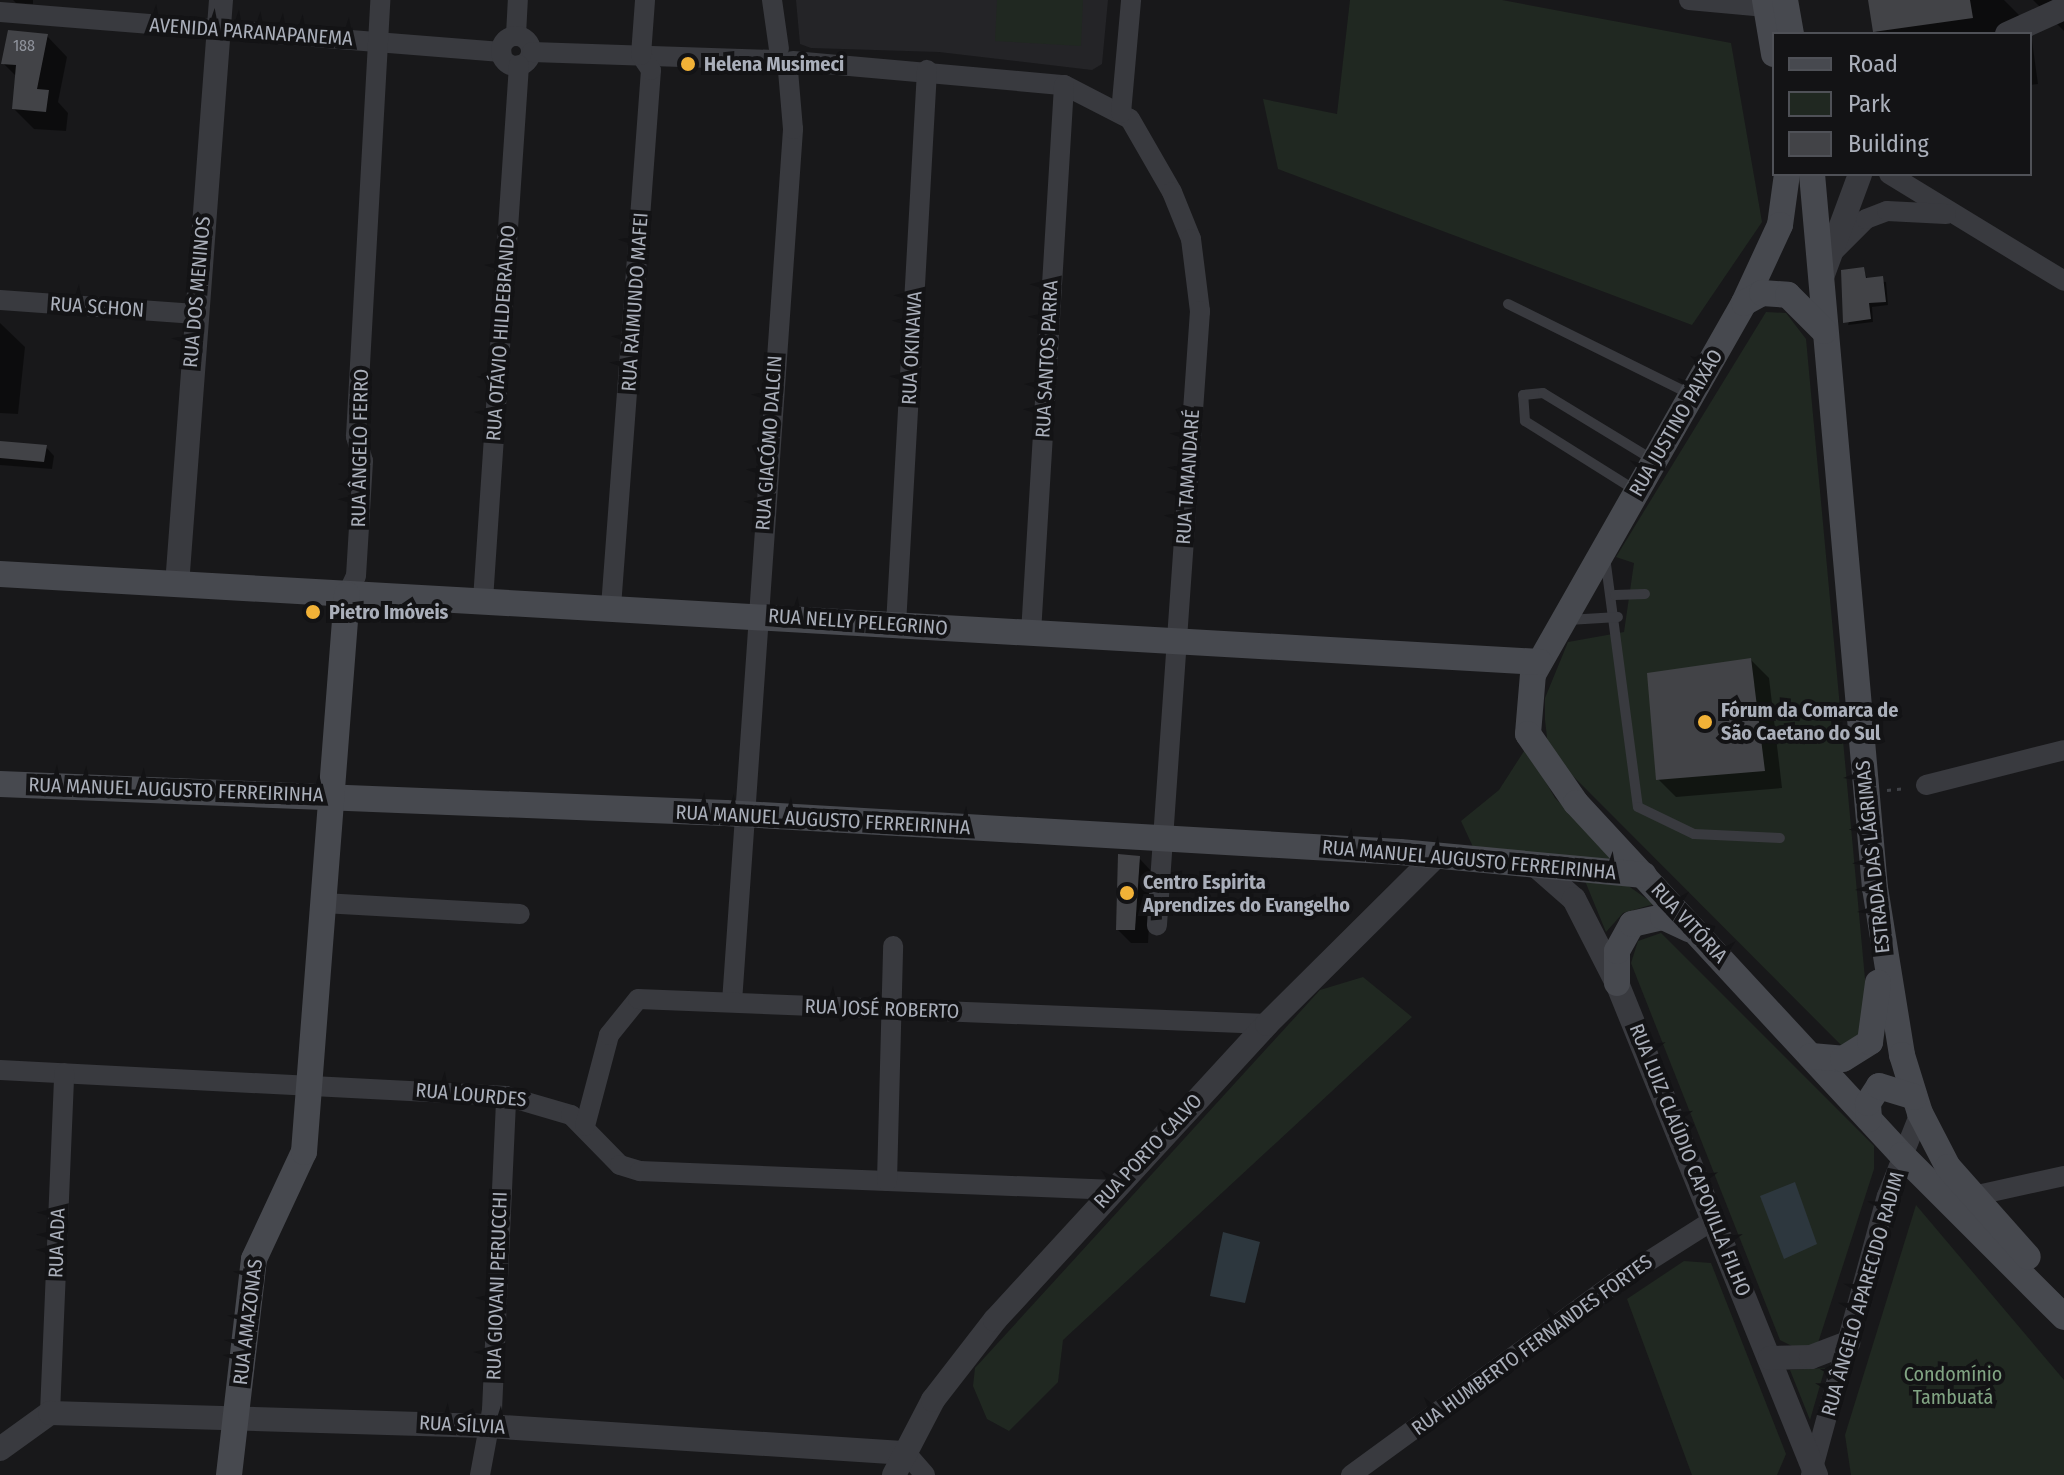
<!DOCTYPE html>
<html>
<head>
<meta charset="utf-8">
<style>
	body { margin:0 }
	#map { position:relative; width:2064px; height:1475px; overflow:hidden; background:#18181a; font-family:"Fira Sans Condensed",sans-serif }
	div>[style] { position:absolute }
	[style*='--x'] { left:calc(var(--x)*1px); top:calc(var(--y)*1px); width:calc(var(--w)*1px); rotate:calc(var(--a)*1deg) }
	.built>* { inset:0; background:#242427 }
	.green>* { inset:0; background:#202821 }
	.water>* { inset:0; background:#2d373e }
	.shadow>* { inset:0; background:#0007 }
	.building>* { inset:0; background:#424347 }
	.path>* { height:3px; margin-top:-1.5px; transform-origin:0; background:repeating-linear-gradient(90deg,#3f4146 0 4px,transparent 0 10px) }
	.service>* { height:10px; margin:-5px; padding:0 5px; transform-origin:5px; border-radius:5px; background:#393a3f }
	.minor>* { height:20px; margin:-10px; padding:0 10px; transform-origin:10px; border-radius:10px; background:#393a3f }
	.minor>.ring { margin:-10px; padding:0; box-sizing:content-box; background:none; border:20px solid #393a3f; border-radius:50% }
	.tertiary>* { height:24px; margin:-12px; padding:0 12px; transform-origin:12px; border-radius:12px; background:#393a3f }
	.secondary>* { height:26px; margin:-13px; padding:0 13px; transform-origin:13px; border-radius:13px; background:#47494f }
	.dots>* { width:22px; height:22px; translate:-50% -50%; box-sizing:border-box; border:4px solid #131315; border-radius:50% }
	span { translate:-50% -50%; white-space:nowrap; text-align:center; line-height:1.15; -webkit-text-stroke:8px #131315; paint-order:stroke }
	.number-label { font-size:16px; color:#90949d }
	.number-label span { -webkit-text-stroke-width:0 }
	.street-label { font-size:20px; color:#aaafba }
	.poi-label { font-size:20px; color:#aaafba; font-weight:700 }
	.left { translate:0 -50%; text-align:left }
	.park-label { font-size:20px; color:#81a483 }
	.legend { position:absolute; left:1772px; top:32px; width:260px; height:144px; box-sizing:border-box; background:#131315; border:2px solid #4f5157; margin:0; padding:10px 14px; list-style:none; font-size:24px; color:#aaafba }
	.legend li { display:flex; align-items:center; gap:16px; height:40px }
	.legend b { width:40px; border:2px solid #4f5157 }
</style>
</head>
<body>
<div id="map">
	<div class="built">
		<i style="clip-path:polygon(796px 0,1108px 0,1102px 64px,1092px 70px,939px 52px,811px 48px,800px 44px)"></i>
	</div>
	<div class="green">
		<i style="clip-path:polygon(997px 0,1083px 0,1081px 46px,995px 41px)"></i>
		<i style="clip-path:polygon(1350px 0,1502px 0,1731px 43px,1762px 222px,1692px 325px,1278px 169px,1263px 99px,1337px 114px)"></i>
		<i style="clip-path:polygon(1766px 312px,1786px 313px,1806px 339px,1870px 1033px,1848px 1052px,1563px 766px,1548px 746px,1545px 720px,1545px 698px,1568px 642px,1624px 632px,1634px 563px,1616px 557px)"></i>
		<i style="clip-path:polygon(1526px 748px,1555px 798px,1618px 862px,1474px 849px,1461px 821px,1499px 790px)"></i>
		<i style="clip-path:polygon(1585px 881px,1627px 885px,1654px 904px,1623px 913px,1606px 932px)"></i>
		<i style="clip-path:polygon(1661px 933px,1874px 1146px,1874px 1169px,1818px 1343px,1798px 1349px,1780px 1340px,1631px 963px,1638px 941px)"></i>
		<i style="clip-path:polygon(1363px 977px,1412px 1017px,1063px 1340px,1058px 1382px,1009px 1431px,987px 1419px,973px 1386px,975px 1368px,1320px 990px)"></i>
		<i style="clip-path:polygon(1916px 1205px,2064px 1380px,2064px 1475px,1851px 1475px,1845px 1435px)"></i>
		<i style="clip-path:polygon(1684px 1261px,1711px 1263px,1786px 1454px,1777px 1475px,1692px 1475px,1627px 1299px)"></i>
		<i style="clip-path:polygon(1825px 1368px,1810px 1420px,1790px 1370px)"></i>
	</div>
	<div class="water">
		<i style="clip-path:polygon(1795px 1182px,1817px 1244px,1784px 1259px,1760px 1196px)"></i>
		<i style="clip-path:polygon(1223px 1232px,1260px 1242px,1245px 1303px,1210px 1296px)"></i>
	</div>
	<div class="shadow">
		<i style="clip-path:polygon(13px 0,33px 0,33px 4px,16px 3px)"></i>
		<i style="clip-path:polygon(1870px 0,2004px 0,2030px 26px,2038px 84px,2030px 85px,2030px 34px,1877px 34px)"></i>
		<i style="clip-path:polygon(2033px 0,2064px 0,2064px 31px)"></i>
		<i style="clip-path:polygon(47px 36px,67px 57px,58px 102px,68px 113px,66px 131px,34px 129px,14px 109px,17px 77px,3px 63px)"></i>
		<i style="clip-path:polygon(1863px 269px,1868px 280px,1886px 282px,1888px 305px,1872px 307px,1873px 322px,1848px 325px)"></i>
		<i style="clip-path:polygon(0 323px,25px 347px,18px 414px,0 413px)"></i>
		<i style="clip-path:polygon(0 443px,46px 447px,54px 456px,52px 469px,0 465px)"></i>
		<i style="clip-path:polygon(1751px 660px,1769px 678px,1782px 788px,1676px 797px,1658px 779px)"></i>
		<i style="clip-path:polygon(1139px 858px,1152px 872px,1148px 943px,1131px 943px,1118px 930px)"></i>
	</div>
	<div class="building">
		<i style="clip-path:polygon(1868px 0,1970px 0,1973px 18px,1873px 32px)"></i>
		<i style="clip-path:polygon(8px 30px,48px 34px,37px 89px,49px 90px,46px 112px,12px 109px,16px 65px,1px 64px)"></i>
		<i style="clip-path:polygon(1864px 267px,1866px 278px,1883px 276px,1886px 302px,1869px 303px,1871px 319px,1843px 323px,1841px 270px)"></i>
		<i style="clip-path:polygon(0 441px,47px 445px,44px 462px,0 458px)"></i>
		<i style="clip-path:polygon(1751px 658px,1765px 771px,1656px 780px,1647px 673px)"></i>
		<i style="clip-path:polygon(1118px 854px,1140px 856px,1135px 930px,1116px 930px)"></i>
	</div>
	<div class="path">
		<i style="--x:1887;--y:790;--w:20;--a:-6"></i>
	</div>
	<div class="service">
		<i style="--x:1508;--y:304;--w:203;--a:26.3"></i>
		<i style="--x:1635;--y:490;--w:130;--a:-147.9"></i>
		<i style="--x:1525;--y:421;--w:26;--a:-94"></i>
		<i style="--x:1523;--y:395;--w:20;--a:-6"></i>
		<i style="--x:1543;--y:393;--w:129;--a:31.3"></i>
		<i style="--x:1605;--y:557;--w:252;--a:82.5"></i>
		<i style="--x:1638;--y:807;--w:62;--a:25.7"></i>
		<i style="--x:1694;--y:834;--w:86;--a:2.7"></i>
		<i style="--x:1615;--y:595;--w:30;--a:-2"></i>
		<i style="--x:1568;--y:620;--w:50;--a:-3.4"></i>
	</div>
	<div class="minor">
		<i style="--x:772;--y:0;--w:49;--a:81.9"></i>
		<i style="--x:1689;--y:0;--w:77;--a:5.2"></i>
		<i style="--x:0;--y:12;--w:503;--a:4.56"></i>
		<i style="--x:516;--y:35;--w:35;--a:-87"></i>
		<i class="ring" style="left:501px;top:36px;width:10px;height:10px"></i>
		<i style="--x:532;--y:52;--w:237;--a:1.9"></i>
		<i style="--x:793;--y:61;--w:272;--a:5.1"></i>
		<i style="--x:1064;--y:85;--w:74;--a:27.3"></i>
		<i style="--x:1130;--y:119;--w:84;--a:60.1"></i>
		<i style="--x:1172;--y:192;--w:51;--a:68"></i>
		<i style="--x:1191;--y:239;--w:73;--a:82.9"></i>
		<i style="--x:1200;--y:311;--w:616;--a:94.01"></i>
		<i style="--x:1121;--y:113;--w:113;--a:-84.9"></i>
		<i style="--x:1889;--y:174;--w:205;--a:31.4"></i>
		<i style="--x:1834;--y:251;--w:45;--a:-45"></i>
		<i style="--x:1866;--y:219;--w:22;--a:-21"></i>
		<i style="--x:1887;--y:211;--w:59;--a:2.9"></i>
		<i style="--x:0;--y:300;--w:196;--a:4.1"></i>
		<i style="--x:347;--y:595;--w:21;--a:-65"></i>
		<i style="--x:356;--y:576;--w:115;--a:-86.5"></i>
		<i style="--x:363;--y:461;--w:26;--a:-106"></i>
		<i style="--x:356;--y:436;--w:437;--a:-86.8"></i>
		<i style="--x:483;--y:600;--w:536;--a:-86.15"></i>
		<i style="--x:611;--y:607;--w:538;--a:-85.74"></i>
		<i style="--x:651;--y:70;--w:18;--a:-124"></i>
		<i style="--x:641;--y:55;--w:55;--a:-85.8"></i>
		<i style="--x:896;--y:625;--w:556;--a:-86.8"></i>
		<i style="--x:1031;--y:633;--w:549;--a:-86.55"></i>
		<i style="--x:1926;--y:785;--w:142;--a:-14.2"></i>
		<i style="--x:323;--y:903;--w:197;--a:3.2"></i>
		<i style="--x:732;--y:1002;--w:875;--a:-86"></i>
		<i style="--x:793;--y:129;--w:58;--a:-94.9"></i>
		<i style="--x:0;--y:1070;--w:507;--a:2.94"></i>
		<i style="--x:506;--y:1096;--w:68;--a:16.3"></i>
		<i style="--x:571;--y:1115;--w:70;--a:45.6"></i>
		<i style="--x:620;--y:1165;--w:21;--a:17"></i>
		<i style="--x:640;--y:1171;--w:470;--a:2.3"></i>
		<i style="--x:585;--y:1126;--w:94;--a:-75.2"></i>
		<i style="--x:609;--y:1035;--w:46;--a:-51.1"></i>
		<i style="--x:638;--y:999;--w:629;--a:2.28"></i>
		<i style="--x:887;--y:1181;--w:235;--a:-88.5"></i>
		<i style="--x:1973;--y:1196;--w:93;--a:-12.4"></i>
		<i style="--x:50;--y:1413;--w:340;--a:-87.6"></i>
		<i style="--x:906;--y:1453;--w:29;--a:49"></i>
		<i style="--x:480;--y:1475;--w:66;--a:-79.5"></i>
		<i style="--x:492;--y:1410;--w:314;--a:-87.4"></i>
		<i style="--x:1351;--y:1475;--w:326;--a:-36.1"></i>
		<i style="--x:1614;--y:1283;--w:120;--a:-32.4"></i>
		<i style="--x:1811;--y:1475;--w:289;--a:-74.8"></i>
		<i style="--x:1887;--y:1196;--w:89;--a:-68.3"></i>
	</div>
	<div class="tertiary">
		<i style="--x:2007;--y:34;--w:63;--a:-24.5"></i>
		<i style="--x:1822;--y:277;--w:110;--a:-69.7"></i>
		<i style="--x:177;--y:585;--w:587;--a:-85.7"></i>
		<i style="--x:1534;--y:864;--w:53;--a:41.2"></i>
		<i style="--x:1574;--y:899;--w:94;--a:62.9"></i>
		<i style="--x:1617;--y:983;--w:531;--a:67.98"></i>
		<i style="--x:1770;--y:1358;--w:41;--a:-1.4"></i>
		<i style="--x:1811;--y:1357;--w:40;--a:-21"></i>
		<i style="--x:0;--y:1449;--w:62;--a:-35.8"></i>
		<i style="--x:50;--y:1413;--w:437;--a:1.7"></i>
		<i style="--x:487;--y:1426;--w:420;--a:3.7"></i>
		<i style="--x:894;--y:1475;--w:85;--a:-62.5"></i>
		<i style="--x:933;--y:1400;--w:101;--a:-52.2"></i>
		<i style="--x:995;--y:1320;--w:402;--a:-47.4"></i>
		<i style="--x:1267;--y:1024;--w:238;--a:-44.8"></i>
	</div>
	<div class="secondary">
		<i style="--x:1765;--y:0;--w:55;--a:80.5"></i>
		<i style="--x:1785;--y:0;--w:35;--a:80"></i>
		<i style="--x:1787;--y:174;--w:51;--a:97.8"></i>
		<i style="--x:1780;--y:225;--w:86;--a:114.8"></i>
		<i style="--x:1744;--y:303;--w:427;--a:119.6"></i>
		<i style="--x:1533;--y:674;--w:60;--a:94.8"></i>
		<i style="--x:1528;--y:734;--w:84;--a:55.2"></i>
		<i style="--x:1576;--y:803;--w:480;--a:47.2"></i>
		<i style="--x:1902;--y:1155;--w:229;--a:45"></i>
		<i style="--x:1812;--y:174;--w:717;--a:84.96"></i>
		<i style="--x:1875;--y:888;--w:169;--a:80.8"></i>
		<i style="--x:1902;--y:1055;--w:61;--a:72.8"></i>
		<i style="--x:1920;--y:1113;--w:61;--a:62.6"></i>
		<i style="--x:1948;--y:1167;--w:120;--a:48.4"></i>
		<i style="--x:1744;--y:303;--w:21;--a:-29"></i>
		<i style="--x:1762;--y:293;--w:26;--a:4"></i>
		<i style="--x:1788;--y:295;--w:51;--a:45"></i>
		<i style="--x:0;--y:574;--w:1542;--a:3.27"></i>
		<i style="--x:0;--y:784;--w:726;--a:2.29"></i>
		<i style="--x:725;--y:813;--w:676;--a:3.31"></i>
		<i style="--x:1400;--y:852;--w:245;--a:5.4"></i>
		<i style="--x:1617;--y:983;--w:32;--a:-90"></i>
		<i style="--x:1617;--y:951;--w:31;--a:-61"></i>
		<i style="--x:1632;--y:924;--w:32;--a:-13"></i>
		<i style="--x:1663;--y:917;--w:29;--a:25"></i>
		<i style="--x:1811;--y:1056;--w:32;--a:5"></i>
		<i style="--x:1843;--y:1059;--w:32;--a:-32"></i>
		<i style="--x:1870;--y:1042;--w:60;--a:-82.3"></i>
		<i style="--x:1869;--y:1119;--w:16;--a:-94"></i>
		<i style="--x:1868;--y:1103;--w:20;--a:-57"></i>
		<i style="--x:1879;--y:1086;--w:37;--a:17"></i>
		<i style="--x:229;--y:1475;--w:217;--a:-83.4"></i>
		<i style="--x:254;--y:1259;--w:118;--a:-65"></i>
		<i style="--x:304;--y:1152;--w:559;--a:-85.59"></i>
	</div>
	<div class="dots">
		<i style="left:688px;top:64px;background:#f2b237"></i>
		<i style="left:313px;top:612px;background:#f2b237"></i>
		<i style="left:1705px;top:722px;background:#f2b237"></i>
		<i style="left:1127px;top:893px;background:#f2b237"></i>
	</div>
	<div class="number-label">
		<span style="left:24px;top:46px">188</span>
	</div>
	<div class="street-label">
		<span style="left:251px;top:32px;rotate:4deg">AVENIDA PARANAPANEMA</span>
		<span style="left:197px;top:292px;rotate:-85deg">RUA DOS MENINOS</span>
		<span style="left:635px;top:302px;rotate:-86deg">RUA RAIMUNDO MAFEI</span>
		<span style="left:97px;top:307px;rotate:4deg">RUA SCHON</span>
		<span style="left:501px;top:333px;rotate:-86deg">RUA OTÁVIO HILDEBRANDO</span>
		<span style="left:912px;top:348px;rotate:-87deg">RUA OKINAWA</span>
		<span style="left:1047px;top:359px;rotate:-87deg">RUA SANTOS PARRA</span>
		<span style="left:1676px;top:423px;rotate:-60deg">RUA JUSTINO PAIXÃO</span>
		<span style="left:769px;top:443px;rotate:-86deg">RUA GIACÓMO DALCIN</span>
		<span style="left:360px;top:448px;rotate:-89deg">RUA ÂNGELO FERRO</span>
		<span style="left:1188px;top:477px;rotate:-86deg">RUA TAMANDARÉ</span>
		<span style="left:858px;top:622px;rotate:4deg">RUA NELLY PELEGRINO</span>
		<span style="left:176px;top:790px;rotate:2deg">RUA MANUEL AUGUSTO FERREIRINHA</span>
		<span style="left:823px;top:820px;rotate:3deg">RUA MANUEL AUGUSTO FERREIRINHA</span>
		<span style="left:1873px;top:857px;rotate:-96deg">ESTRADA DAS LÁGRIMAS</span>
		<span style="left:1469px;top:860px;rotate:5deg">RUA MANUEL AUGUSTO FERREIRINHA</span>
		<span style="left:1689px;top:923px;rotate:47deg">RUA VITÓRIA</span>
		<span style="left:882px;top:1009px;rotate:2deg">RUA JOSÉ ROBERTO</span>
		<span style="left:471px;top:1095px;rotate:5deg">RUA LOURDES</span>
		<span style="left:1148px;top:1151px;rotate:-47deg">RUA PORTO CALVO</span>
		<span style="left:1690px;top:1160px;rotate:68deg">RUA LUIZ CLAÚDIO CAPOVILLA FILHO</span>
		<span style="left:57px;top:1243px;rotate:-88deg">RUA ADA</span>
		<span style="left:497px;top:1286px;rotate:-88deg">RUA GIOVANI PERUCCHI</span>
		<span style="left:1863px;top:1294px;rotate:-74deg">RUA ÂNGELO APARECIDO RADIM</span>
		<span style="left:248px;top:1322px;rotate:-83deg">RUA AMAZONAS</span>
		<span style="left:1532px;top:1345px;rotate:-36deg">RUA HUMBERTO FERNANDES FORTES</span>
		<span style="left:462px;top:1425px;rotate:3deg">RUA SÍLVIA</span>
	</div>
	<div class="poi-label">
		<span class="left" style="left:704px;top:64px">Helena Musimeci</span>
		<span class="left" style="left:329px;top:612px">Pietro Imóveis</span>
		<span class="left" style="left:1721px;top:722px">Fórum da Comarca de<br>São Caetano do Sul</span>
		<span class="left" style="left:1143px;top:894px">Centro Espirita<br>Aprendizes do Evangelho</span>
	</div>
	<div class="park-label">
		<span style="left:1953px;top:1386px">Condomínio<br>Tambuatá</span>
	</div>
	<ul class="legend">
	<li><b style="height:10px;background:#47494f"></b>Road</li>
	<li><b style="height:22px;background:#202821"></b>Park</li>
	<li><b style="height:22px;background:#424347"></b>Building</li>
	</ul>
</div>
</body>
</html>
